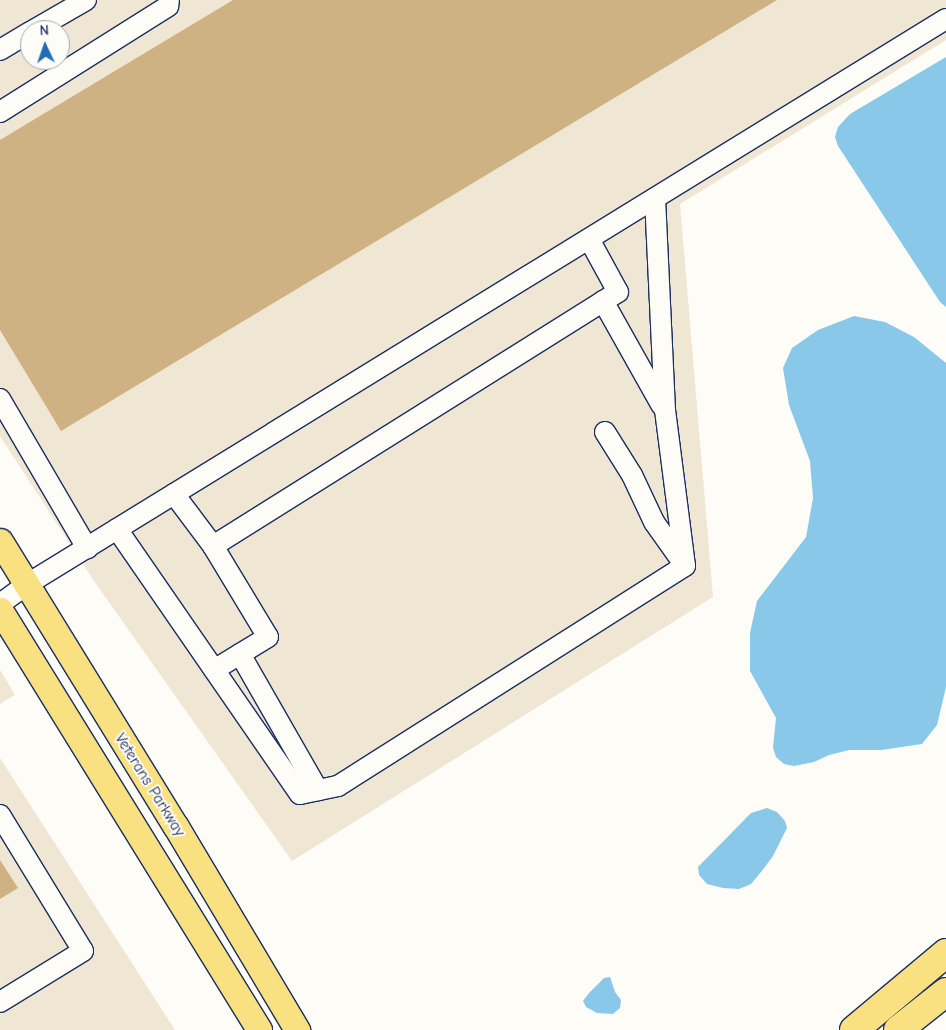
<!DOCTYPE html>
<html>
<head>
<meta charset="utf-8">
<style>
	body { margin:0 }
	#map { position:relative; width:946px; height:1030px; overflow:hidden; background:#fdfcf7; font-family:"Comic Neue",sans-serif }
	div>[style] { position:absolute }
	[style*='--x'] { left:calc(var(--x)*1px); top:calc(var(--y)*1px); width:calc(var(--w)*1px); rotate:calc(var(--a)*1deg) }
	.built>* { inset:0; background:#efe6d4 }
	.water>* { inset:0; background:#89c8e9 }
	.building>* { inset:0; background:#ceb283 }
	.roads { filter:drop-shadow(1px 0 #1b2f5e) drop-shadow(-1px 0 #1b2f5e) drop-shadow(0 1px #1b2f5e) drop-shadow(0 -1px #1b2f5e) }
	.minor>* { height:20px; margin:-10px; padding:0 10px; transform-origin:10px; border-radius:10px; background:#fdfcf7 }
	.major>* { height:25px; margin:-12.5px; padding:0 12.5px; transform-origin:12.5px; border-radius:12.5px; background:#f9e181 }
	.highway>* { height:28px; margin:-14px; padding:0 14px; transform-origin:14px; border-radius:14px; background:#f9e181 }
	span { translate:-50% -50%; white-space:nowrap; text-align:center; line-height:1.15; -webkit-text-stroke:4px #fdfcf7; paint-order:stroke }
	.street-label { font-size:16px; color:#1b2f5e }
	.north { position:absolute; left:20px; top:20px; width:50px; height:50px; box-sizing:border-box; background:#fdfcf7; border:1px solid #a3aaba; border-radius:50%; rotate:357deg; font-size:14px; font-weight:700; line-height:20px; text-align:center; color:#1b2f5e }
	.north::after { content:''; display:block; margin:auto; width:18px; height:22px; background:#1f6fb2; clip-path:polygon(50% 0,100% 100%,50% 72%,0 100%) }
</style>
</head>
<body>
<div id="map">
	<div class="built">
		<i style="clip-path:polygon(evenodd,0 0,946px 0,946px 40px,680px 204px,713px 597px,292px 861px,94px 581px,0 436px,0 0,30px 30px,60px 30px,60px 60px,30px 60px,30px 30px)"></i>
		<i style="clip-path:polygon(0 670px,15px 695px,0 704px)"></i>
		<i style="clip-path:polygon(0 758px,175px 1030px,0 1030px)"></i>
	</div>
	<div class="water">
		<i style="clip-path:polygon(946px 57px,946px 307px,940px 302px,838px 146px,835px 137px,838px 127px,850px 114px)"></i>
		<i style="clip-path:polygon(854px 316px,885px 322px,914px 337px,946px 363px,946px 687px,937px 725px,922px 744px,881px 750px,849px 750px,829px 755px,814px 762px,794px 766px,784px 764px,776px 757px,773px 748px,776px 718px,750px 671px,750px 633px,757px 601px,806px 537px,813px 498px,810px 461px,789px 405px,783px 368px,792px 348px,818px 330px)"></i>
		<i style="clip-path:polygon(767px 808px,777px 812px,785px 821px,787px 828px,773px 856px,761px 872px,751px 884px,739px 889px,723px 888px,707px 884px,699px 875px,698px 867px,751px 813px)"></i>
		<i style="clip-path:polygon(610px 977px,615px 992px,621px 1000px,620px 1008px,613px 1014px,597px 1013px,586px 1007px,583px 1001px,589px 993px,604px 978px)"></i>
	</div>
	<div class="building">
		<i style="clip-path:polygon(233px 0,777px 0,61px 431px,0 330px,0 140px)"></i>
		<i style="clip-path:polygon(0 860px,18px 888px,0 899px)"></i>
	</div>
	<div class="roads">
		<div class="minor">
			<i style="--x:34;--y:30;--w:60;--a:-30"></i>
			<i style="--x:0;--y:50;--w:35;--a:-31"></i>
			<i style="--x:0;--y:112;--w:199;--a:-32.2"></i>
			<i style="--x:168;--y:6;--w:6;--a:-81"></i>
			<i style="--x:603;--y:301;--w:120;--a:60.7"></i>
			<i style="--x:0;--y:399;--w:173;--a:59.7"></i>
			<i style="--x:605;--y:432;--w:51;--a:57.9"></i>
			<i style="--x:632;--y:475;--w:52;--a:64.9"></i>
			<i style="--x:654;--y:522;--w:50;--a:54.7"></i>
			<i style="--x:174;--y:494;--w:65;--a:53.1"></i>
			<i style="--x:213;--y:546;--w:478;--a:-32.1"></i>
			<i style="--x:618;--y:292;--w:60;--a:-118.7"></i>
			<i style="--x:117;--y:529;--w:322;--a:55.4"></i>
			<i style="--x:300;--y:794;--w:39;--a:-12"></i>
			<i style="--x:338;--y:786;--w:411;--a:-32.4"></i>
			<i style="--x:685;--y:566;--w:157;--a:-97.3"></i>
			<i style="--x:665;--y:410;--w:212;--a:-92.7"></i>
			<i style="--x:213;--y:546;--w:106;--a:58.9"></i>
			<i style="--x:268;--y:637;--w:63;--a:148.6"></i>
			<i style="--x:0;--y:604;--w:32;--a:-36"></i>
			<i style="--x:26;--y:585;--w:1080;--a:-31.6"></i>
			<i style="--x:240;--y:654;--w:157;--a:60.2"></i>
			<i style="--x:0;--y:815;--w:159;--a:58.6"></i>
			<i style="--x:83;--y:951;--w:97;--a:148.4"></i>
		</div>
		<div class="major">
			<i style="--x:0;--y:541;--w:334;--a:58.4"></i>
			<i style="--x:175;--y:825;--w:239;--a:59.2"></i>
			<i style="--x:0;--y:610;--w:493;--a:58.3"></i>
		</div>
		<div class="highway">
			<i style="--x:854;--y:1030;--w:120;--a:-39.9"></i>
			<i style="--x:898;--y:1030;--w:61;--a:-38.4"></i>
		</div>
	</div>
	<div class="street-label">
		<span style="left:150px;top:785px;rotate:58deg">Veterans Parkway</span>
	</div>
	<div class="north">N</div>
</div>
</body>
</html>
